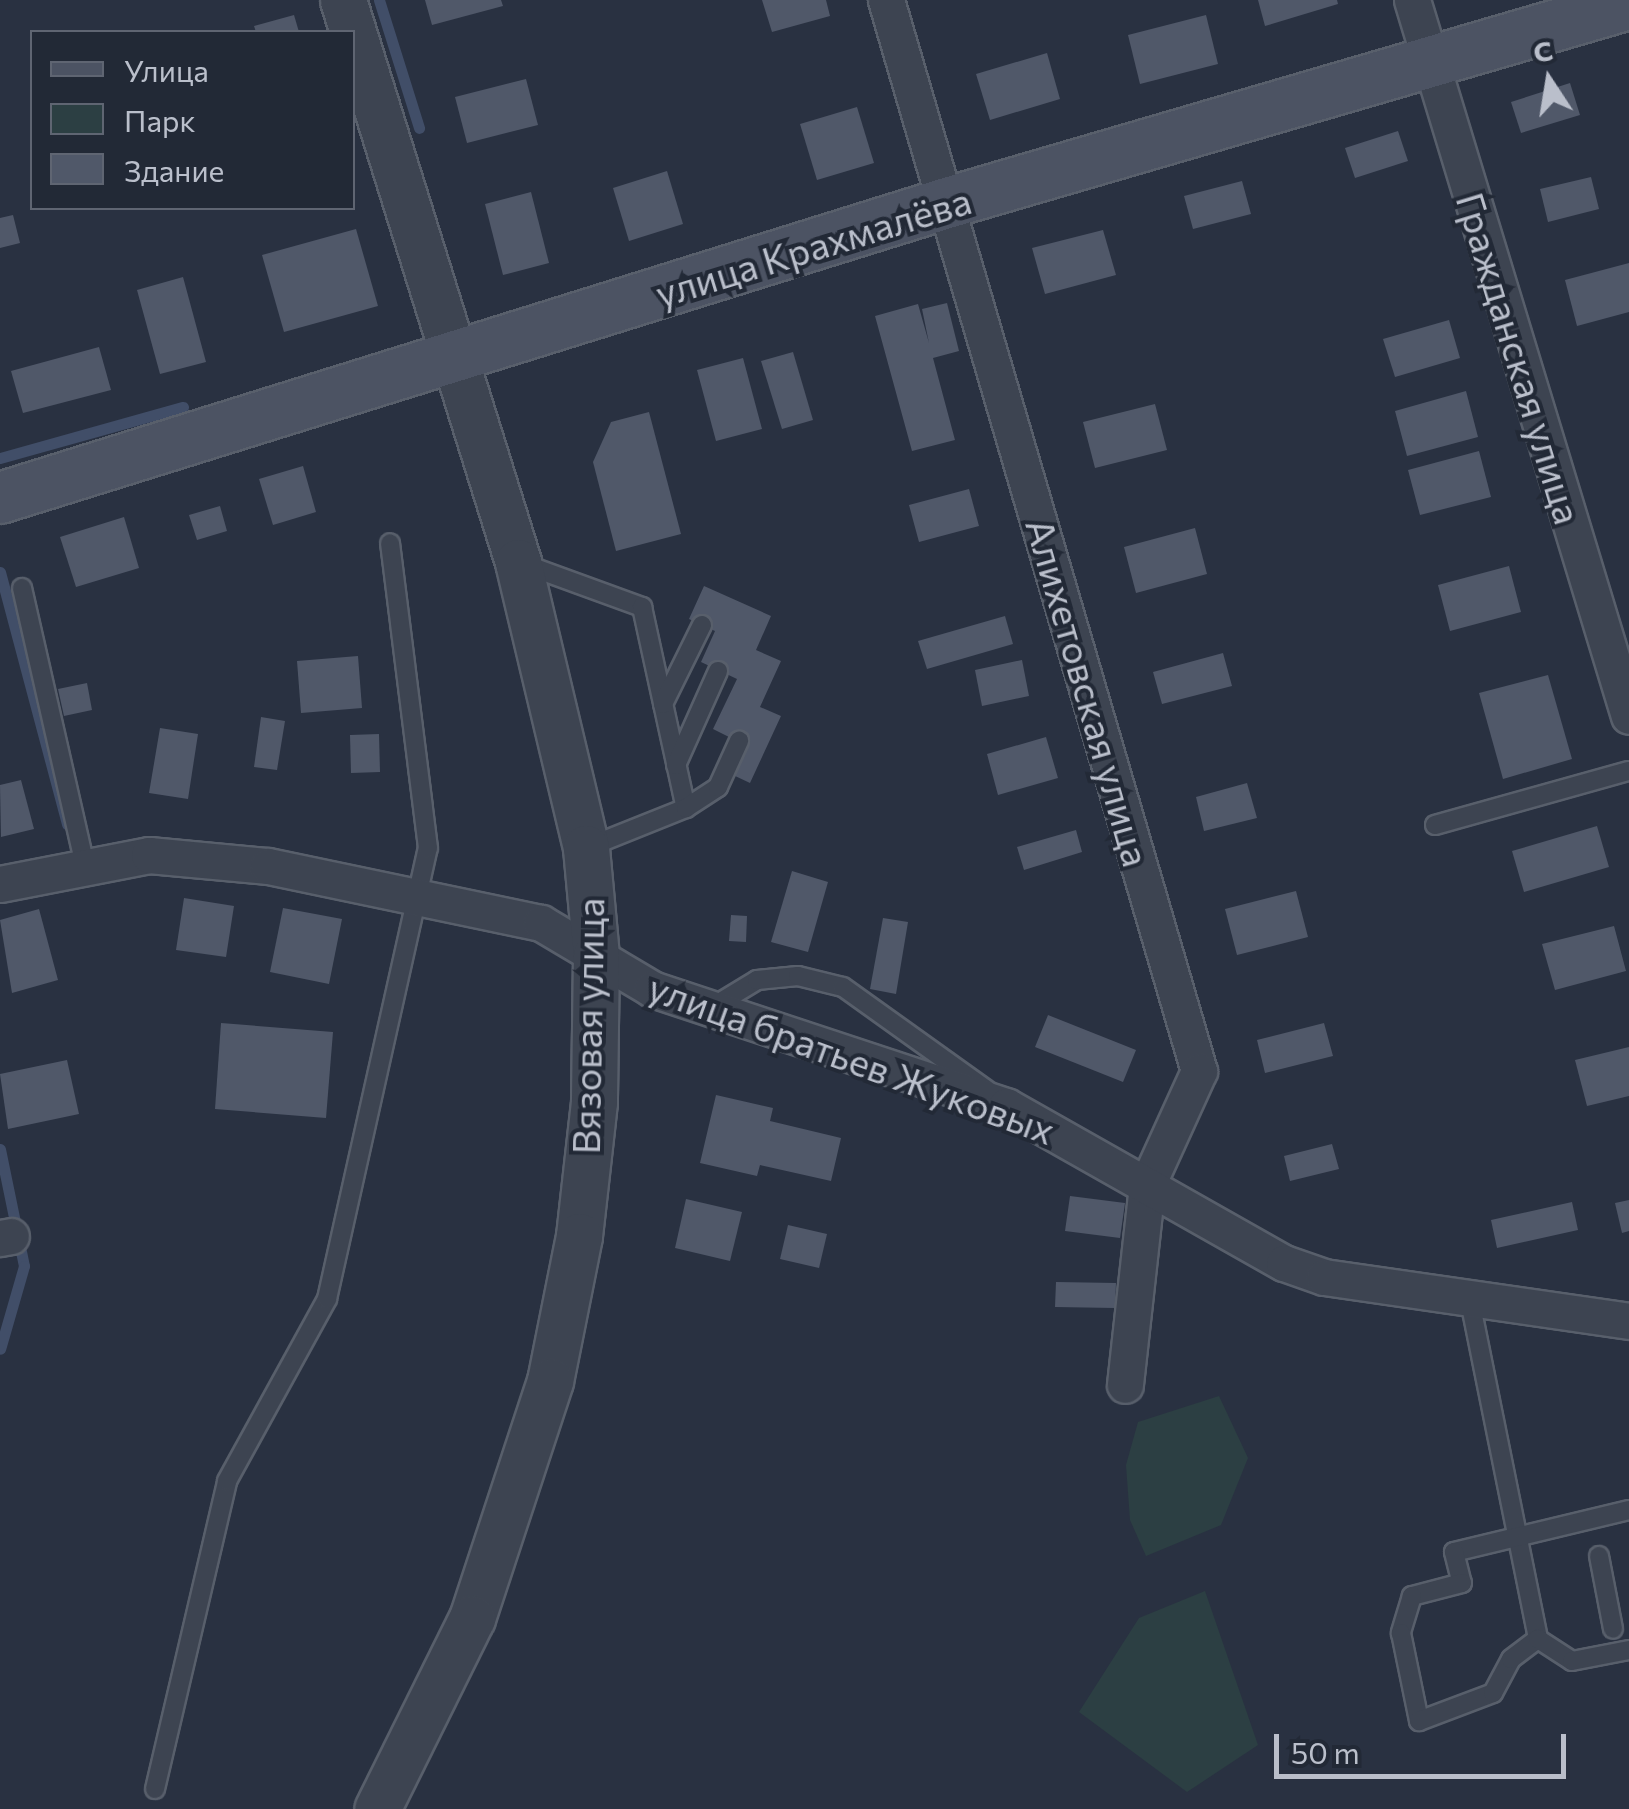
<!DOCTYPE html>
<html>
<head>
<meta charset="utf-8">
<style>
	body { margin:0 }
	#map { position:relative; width:1629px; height:1809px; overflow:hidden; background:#293141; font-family:Commissioner,sans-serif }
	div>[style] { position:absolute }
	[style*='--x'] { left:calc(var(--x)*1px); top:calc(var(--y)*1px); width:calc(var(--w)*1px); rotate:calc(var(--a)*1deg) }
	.green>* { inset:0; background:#2c3f43 }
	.stream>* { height:11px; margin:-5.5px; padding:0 5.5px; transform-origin:5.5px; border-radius:5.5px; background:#414e68 }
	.building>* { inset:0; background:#505869 }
	.roads { filter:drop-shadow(2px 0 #585f6b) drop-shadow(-2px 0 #585f6b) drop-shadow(0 2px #585f6b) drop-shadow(0 -2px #585f6b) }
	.service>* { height:18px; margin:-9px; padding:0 9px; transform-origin:9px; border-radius:9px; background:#3d4451 }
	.minor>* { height:35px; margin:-17.5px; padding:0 17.5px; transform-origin:17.5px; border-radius:17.5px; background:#3d4451 }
	.tertiary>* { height:45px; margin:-22.5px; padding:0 22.5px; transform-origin:22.5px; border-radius:22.5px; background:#3d4451 }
	.secondary>* { height:50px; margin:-25px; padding:0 25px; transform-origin:25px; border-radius:25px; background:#4c5363 }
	span { translate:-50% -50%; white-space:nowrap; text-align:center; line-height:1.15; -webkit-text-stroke:8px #222936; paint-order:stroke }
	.street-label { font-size:38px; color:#babfcb }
	.legend { position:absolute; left:30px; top:30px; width:325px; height:180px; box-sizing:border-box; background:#222936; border:2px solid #5f6572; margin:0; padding:12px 18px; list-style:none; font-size:30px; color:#babfcb }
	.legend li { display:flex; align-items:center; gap:20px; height:50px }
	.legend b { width:50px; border:2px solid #5f6572 }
	.north { position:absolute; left:1499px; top:30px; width:100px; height:100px; -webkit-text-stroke:8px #222936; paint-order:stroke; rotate:348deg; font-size:28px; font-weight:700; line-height:40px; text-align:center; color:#babfcb }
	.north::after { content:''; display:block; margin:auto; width:35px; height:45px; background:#babfcb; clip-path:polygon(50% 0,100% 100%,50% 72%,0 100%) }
	.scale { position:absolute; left:1274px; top:1734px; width:292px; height:45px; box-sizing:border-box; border:5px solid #babfcb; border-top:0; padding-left:12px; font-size:30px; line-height:35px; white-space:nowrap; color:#babfcb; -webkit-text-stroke:8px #222936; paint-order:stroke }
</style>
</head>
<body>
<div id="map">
	<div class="green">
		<i style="clip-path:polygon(1219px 1396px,1248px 1458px,1221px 1525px,1146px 1556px,1130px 1520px,1126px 1465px,1138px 1422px)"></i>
		<i style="clip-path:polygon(1205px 1591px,1258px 1745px,1187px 1792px,1079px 1712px,1139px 1618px)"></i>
	</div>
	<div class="stream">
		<i style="--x:379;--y:0;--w:134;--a:72.6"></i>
		<i style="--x:0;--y:458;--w:190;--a:-15.6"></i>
		<i style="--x:0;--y:572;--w:261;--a:75.1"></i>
		<i style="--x:0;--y:1149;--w:119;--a:78.4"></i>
		<i style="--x:24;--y:1266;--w:86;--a:106.1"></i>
	</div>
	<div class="building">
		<i style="clip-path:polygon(425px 0,501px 0,503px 6px,432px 25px)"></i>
		<i style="clip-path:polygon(762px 0,826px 0,830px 16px,772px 32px)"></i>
		<i style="clip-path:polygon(1258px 0,1337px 0,1338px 4px,1265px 26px)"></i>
		<i style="clip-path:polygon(294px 15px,299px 32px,256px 32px,254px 26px)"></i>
		<i style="clip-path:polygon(1206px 15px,1218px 64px,1140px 84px,1128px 35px)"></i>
		<i style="clip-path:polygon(1047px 53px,1060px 99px,990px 120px,976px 74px)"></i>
		<i style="clip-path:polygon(526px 79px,538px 125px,467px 143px,455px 97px)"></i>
		<i style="clip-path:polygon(1570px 83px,1580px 115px,1521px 133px,1511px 102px)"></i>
		<i style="clip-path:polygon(857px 107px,874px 163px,817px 180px,800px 124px)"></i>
		<i style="clip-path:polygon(1398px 131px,1408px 161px,1355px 178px,1345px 148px)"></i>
		<i style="clip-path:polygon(667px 171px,683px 224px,629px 241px,613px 188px)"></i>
		<i style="clip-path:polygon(1591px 177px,1599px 209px,1548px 222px,1540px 189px)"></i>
		<i style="clip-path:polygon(1242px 181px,1251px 214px,1193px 229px,1184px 196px)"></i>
		<i style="clip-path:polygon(531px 192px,549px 263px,503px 275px,485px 204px)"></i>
		<i style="clip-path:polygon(13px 215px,20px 243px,0 248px,0 218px)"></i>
		<i style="clip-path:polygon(356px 229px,378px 306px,284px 332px,262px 255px)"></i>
		<i style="clip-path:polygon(1103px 230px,1116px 275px,1045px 294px,1032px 248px)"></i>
		<i style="clip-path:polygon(1629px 263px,1629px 312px,1577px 326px,1565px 280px)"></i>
		<i style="clip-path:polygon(183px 277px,206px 362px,160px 374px,137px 290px)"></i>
		<i style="clip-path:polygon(947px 303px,959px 351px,933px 358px,955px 440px,912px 451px,875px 316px,918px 304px,929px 343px,922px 309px)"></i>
		<i style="clip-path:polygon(1449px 320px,1460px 358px,1395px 377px,1383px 339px)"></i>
		<i style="clip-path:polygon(99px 347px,111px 390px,23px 413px,11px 371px)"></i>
		<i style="clip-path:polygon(793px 352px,813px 420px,782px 429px,761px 361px)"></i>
		<i style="clip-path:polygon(743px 358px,762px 429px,716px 441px,697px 370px)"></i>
		<i style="clip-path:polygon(1466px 391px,1478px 437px,1407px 456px,1395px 411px)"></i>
		<i style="clip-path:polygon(1155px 404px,1167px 450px,1095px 468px,1083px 422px)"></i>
		<i style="clip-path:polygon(649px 412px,681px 534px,616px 551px,593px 462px,611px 422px)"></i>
		<i style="clip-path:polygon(1479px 451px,1491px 497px,1420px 515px,1408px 470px)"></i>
		<i style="clip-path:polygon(303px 466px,316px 512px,273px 525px,259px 479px)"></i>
		<i style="clip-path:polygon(969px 489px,979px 526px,919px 542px,909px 505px)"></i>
		<i style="clip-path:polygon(220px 506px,227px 531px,197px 540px,189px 515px)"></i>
		<i style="clip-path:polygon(124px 517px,139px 568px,76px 587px,60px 537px)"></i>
		<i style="clip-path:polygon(1195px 528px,1207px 574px,1136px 593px,1124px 547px)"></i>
		<i style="clip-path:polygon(1509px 566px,1521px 612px,1450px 631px,1438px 585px)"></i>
		<i style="clip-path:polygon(704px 586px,771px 616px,756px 650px,781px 661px,760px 707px,781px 716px,750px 783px,716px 767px,729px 737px,713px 729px,737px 679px,701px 662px,715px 631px,689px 619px)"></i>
		<i style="clip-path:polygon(1005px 616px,1013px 644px,927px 669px,918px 641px)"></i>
		<i style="clip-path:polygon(1223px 653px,1232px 686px,1162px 704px,1153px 672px)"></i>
		<i style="clip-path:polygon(358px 656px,362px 708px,301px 713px,297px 661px)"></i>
		<i style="clip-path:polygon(1022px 660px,1029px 696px,982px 706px,975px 670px)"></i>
		<i style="clip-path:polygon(1548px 675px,1572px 759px,1503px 779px,1479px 693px)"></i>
		<i style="clip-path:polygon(87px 683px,92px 710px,64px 716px,58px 689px)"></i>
		<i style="clip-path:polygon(261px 717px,285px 721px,277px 770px,254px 767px)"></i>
		<i style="clip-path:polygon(160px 728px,198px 734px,188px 799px,149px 793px)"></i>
		<i style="clip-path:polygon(379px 734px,380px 772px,351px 773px,350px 735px)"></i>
		<i style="clip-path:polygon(1046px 737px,1058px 778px,998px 795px,987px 754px)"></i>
		<i style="clip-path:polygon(21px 780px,34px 829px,1px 837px,0 785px)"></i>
		<i style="clip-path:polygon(1247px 783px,1257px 818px,1204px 831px,1196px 797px)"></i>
		<i style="clip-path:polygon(1597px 826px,1609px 867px,1524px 892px,1512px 851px)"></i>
		<i style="clip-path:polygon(1076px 830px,1082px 852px,1024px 870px,1017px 847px)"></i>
		<i style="clip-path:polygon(792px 871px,828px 882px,808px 952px,771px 942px)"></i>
		<i style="clip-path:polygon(1296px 891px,1308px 937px,1237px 955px,1225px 909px)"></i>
		<i style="clip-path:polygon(184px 898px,234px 906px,226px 957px,176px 950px)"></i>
		<i style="clip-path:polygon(283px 908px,342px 919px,329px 984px,270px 972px)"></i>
		<i style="clip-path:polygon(39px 909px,58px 980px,12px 993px,0 920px)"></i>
		<i style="clip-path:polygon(731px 915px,747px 916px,746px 942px,729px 941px)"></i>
		<i style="clip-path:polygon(883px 918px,908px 922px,896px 994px,870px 989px)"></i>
		<i style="clip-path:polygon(1614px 926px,1626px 971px,1555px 990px,1542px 944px)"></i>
		<i style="clip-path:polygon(1048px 1015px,1136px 1050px,1123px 1082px,1035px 1047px)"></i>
		<i style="clip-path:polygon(221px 1023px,333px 1032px,326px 1118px,215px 1109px)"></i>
		<i style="clip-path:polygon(1324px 1023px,1333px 1056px,1265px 1073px,1257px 1040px)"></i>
		<i style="clip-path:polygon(1629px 1047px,1629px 1096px,1587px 1106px,1575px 1060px)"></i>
		<i style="clip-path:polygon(67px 1060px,79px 1114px,8px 1129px,0 1074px)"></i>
		<i style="clip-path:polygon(716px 1095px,773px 1108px,770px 1121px,841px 1138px,831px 1181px,760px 1165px,757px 1176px,700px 1163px)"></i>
		<i style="clip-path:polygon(1332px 1144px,1339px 1169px,1290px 1181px,1284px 1156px)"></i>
		<i style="clip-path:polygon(1070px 1196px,1125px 1203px,1120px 1238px,1065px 1231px)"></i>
		<i style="clip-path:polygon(686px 1199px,742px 1212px,730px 1261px,675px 1248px)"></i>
		<i style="clip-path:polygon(1629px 1200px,1629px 1231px,1622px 1233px,1615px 1203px)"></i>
		<i style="clip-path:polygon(1572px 1202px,1578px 1230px,1497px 1248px,1491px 1220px)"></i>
		<i style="clip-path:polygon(788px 1225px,827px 1234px,819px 1268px,780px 1259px)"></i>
		<i style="clip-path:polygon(1056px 1282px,1116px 1283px,1115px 1308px,1055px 1307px)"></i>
	</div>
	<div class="roads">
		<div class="service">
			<i style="--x:524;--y:564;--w:126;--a:20"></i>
			<i style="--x:642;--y:607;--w:206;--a:77.7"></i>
			<i style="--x:686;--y:808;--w:108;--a:158.2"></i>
			<i style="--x:22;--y:588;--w:285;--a:77.2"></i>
			<i style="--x:663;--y:704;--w:88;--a:-63.7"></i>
			<i style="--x:676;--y:765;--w:103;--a:-65.9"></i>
			<i style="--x:686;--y:808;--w:38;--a:-33"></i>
			<i style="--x:718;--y:787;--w:51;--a:-65.5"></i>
			<i style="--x:1435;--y:825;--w:201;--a:-15.6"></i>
			<i style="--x:711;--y:1008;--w:54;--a:-31.3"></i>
			<i style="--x:757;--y:980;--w:41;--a:-5.6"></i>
			<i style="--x:798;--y:976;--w:46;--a:13.7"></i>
			<i style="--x:843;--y:987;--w:177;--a:35.6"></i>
			<i style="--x:1469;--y:1296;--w:350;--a:78.6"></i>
			<i style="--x:1629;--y:1510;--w:180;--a:166.5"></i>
			<i style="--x:1454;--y:1552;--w:32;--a:76"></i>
			<i style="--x:1462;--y:1583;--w:52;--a:165.4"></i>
			<i style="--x:1412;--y:1596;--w:39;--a:107"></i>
			<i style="--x:1401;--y:1633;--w:90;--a:78.4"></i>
			<i style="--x:1419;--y:1721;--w:79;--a:-20.7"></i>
			<i style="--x:1493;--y:1693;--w:38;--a:-62"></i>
			<i style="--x:1511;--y:1659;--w:34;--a:-37"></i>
			<i style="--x:1538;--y:1639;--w:40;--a:32.9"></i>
			<i style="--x:1572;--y:1661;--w:58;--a:-10.9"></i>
			<i style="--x:1599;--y:1556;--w:74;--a:79.1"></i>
			<i style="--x:155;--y:1789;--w:316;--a:-76.8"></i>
			<i style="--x:227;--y:1481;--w:208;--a:-61.2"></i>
			<i style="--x:327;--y:1299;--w:462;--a:-77.4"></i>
			<i style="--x:428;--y:848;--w:307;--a:-97.1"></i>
		</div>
		<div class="minor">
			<i style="--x:886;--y:0;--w:1116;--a:73.71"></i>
			<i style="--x:1199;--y:1071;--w:125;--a:114.5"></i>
			<i style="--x:1147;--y:1185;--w:201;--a:96.3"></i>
			<i style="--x:1412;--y:0;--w:748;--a:73.14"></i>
			<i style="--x:0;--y:884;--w:152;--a:-11"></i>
			<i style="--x:149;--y:855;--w:120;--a:5.3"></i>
			<i style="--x:268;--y:866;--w:279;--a:11.8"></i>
			<i style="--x:541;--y:923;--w:129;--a:30.7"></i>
			<i style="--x:652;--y:989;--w:373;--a:18.3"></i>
			<i style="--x:1006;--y:1106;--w:319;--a:29.5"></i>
			<i style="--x:1284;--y:1263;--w:42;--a:19.3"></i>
			<i style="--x:1324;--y:1277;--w:308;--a:8.2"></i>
			<i style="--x:0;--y:1238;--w:11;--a:-10"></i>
		</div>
		<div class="tertiary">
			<i style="--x:343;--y:0;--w:589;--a:72.7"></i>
			<i style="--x:518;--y:562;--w:294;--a:76.6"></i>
			<i style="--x:586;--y:848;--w:107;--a:84.7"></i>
			<i style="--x:596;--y:955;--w:147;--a:90.8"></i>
			<i style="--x:594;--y:1102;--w:135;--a:96.4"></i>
			<i style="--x:579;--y:1236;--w:148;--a:101.3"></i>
			<i style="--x:550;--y:1381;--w:250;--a:108.2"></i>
			<i style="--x:472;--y:1618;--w:213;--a:116.4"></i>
		</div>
		<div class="secondary">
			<i style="--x:0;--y:498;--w:992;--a:-17.3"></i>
			<i style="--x:947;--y:203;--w:710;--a:-16.27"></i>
		</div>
	</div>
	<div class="street-label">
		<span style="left:813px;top:246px;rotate:-17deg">улица Крахмалёва</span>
		<span style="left:1520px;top:358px;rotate:73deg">Гражданская улица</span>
		<span style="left:1089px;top:692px;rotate:74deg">Алихетовская улица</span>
		<span style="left:587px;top:1026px;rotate:-89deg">Вязовая улица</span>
		<span style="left:852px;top:1058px;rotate:20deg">улица братьев Жуковых</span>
	</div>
	<ul class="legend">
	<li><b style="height:12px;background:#4c5363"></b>Улица</li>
	<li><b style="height:28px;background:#2c3f43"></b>Парк</li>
	<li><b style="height:28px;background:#505869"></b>Здание</li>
	</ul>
	<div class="north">С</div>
	<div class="scale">50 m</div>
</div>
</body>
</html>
